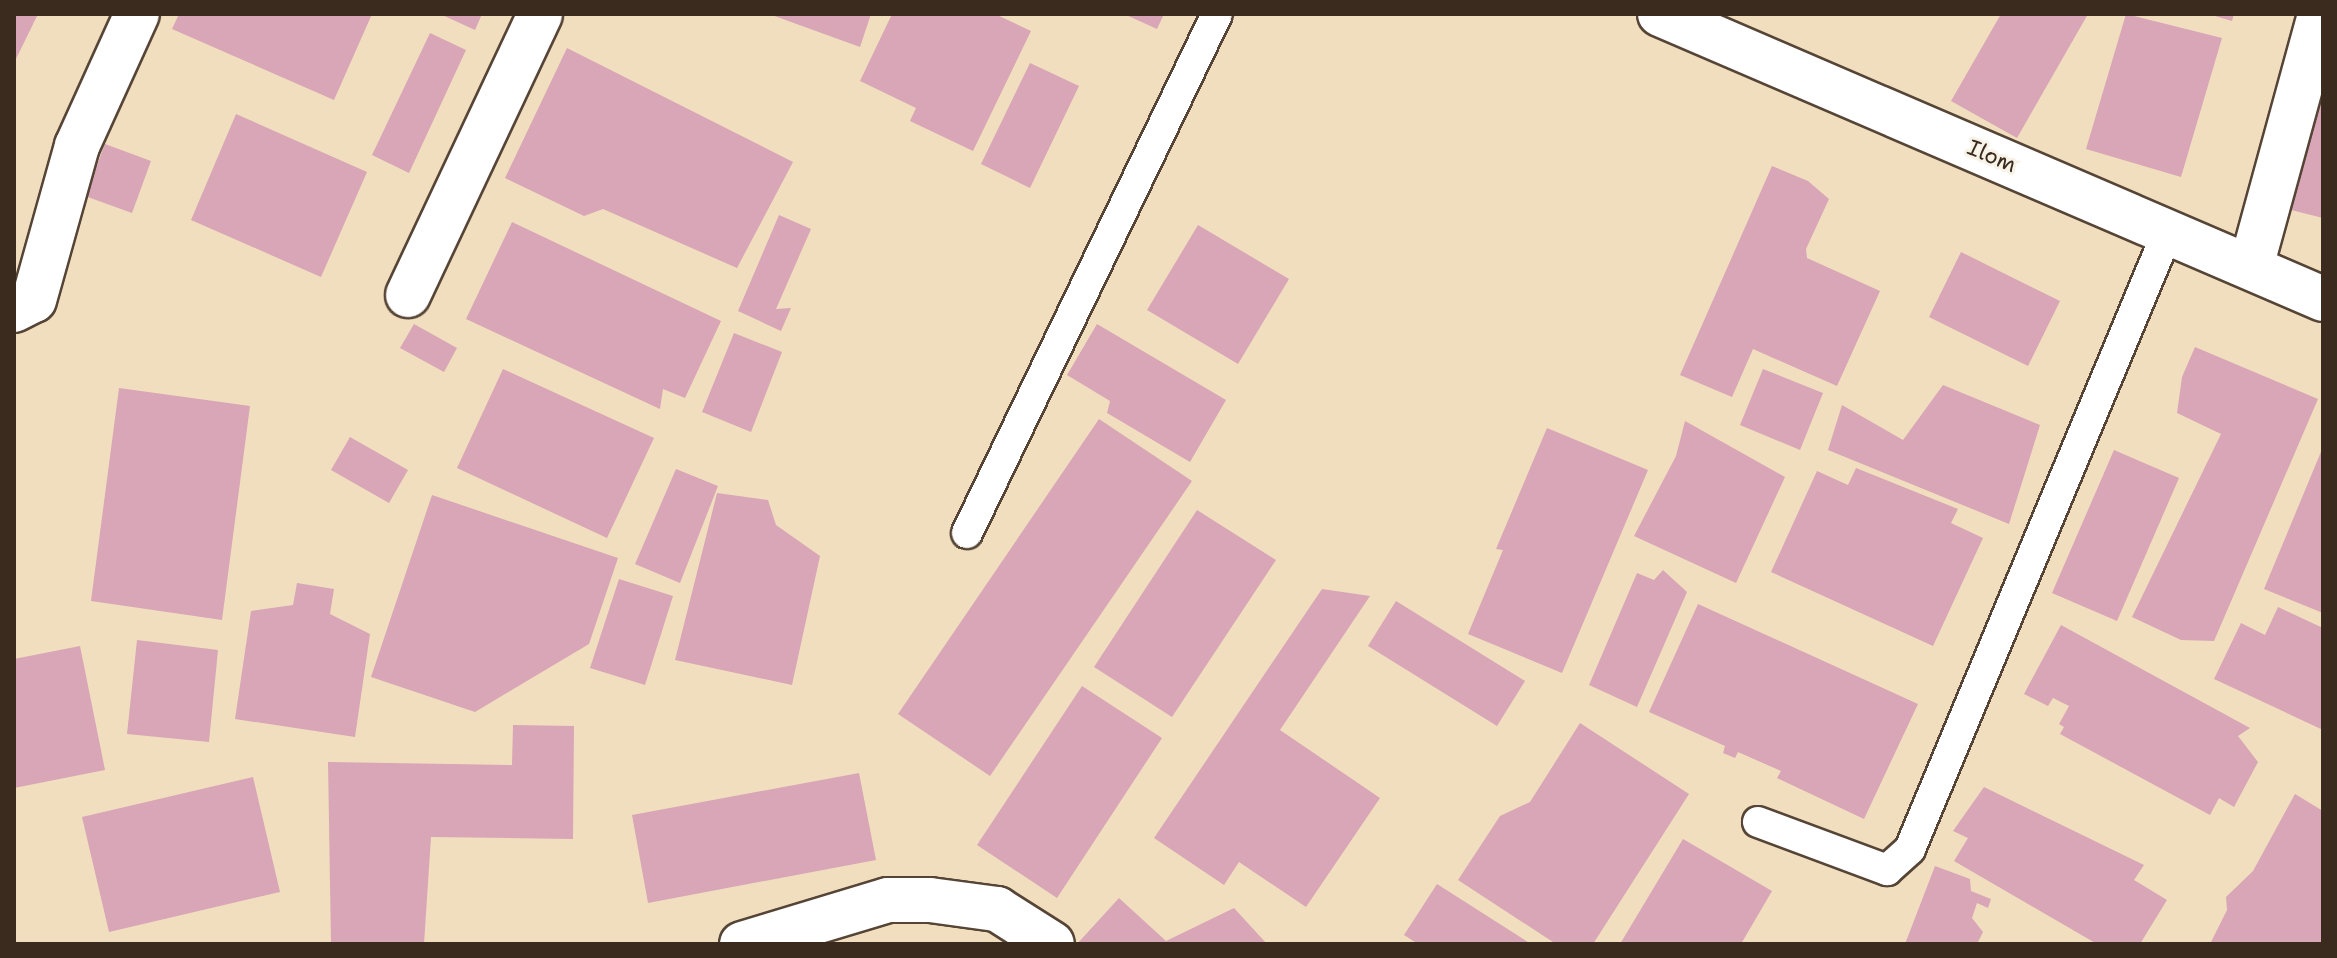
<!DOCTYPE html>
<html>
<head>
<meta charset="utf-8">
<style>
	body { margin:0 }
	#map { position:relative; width:2337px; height:958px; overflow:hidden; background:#f1debf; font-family:"Shantell Sans",sans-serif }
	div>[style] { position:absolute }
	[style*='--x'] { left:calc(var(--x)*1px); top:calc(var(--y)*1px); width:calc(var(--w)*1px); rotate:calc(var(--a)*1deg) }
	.building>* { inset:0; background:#d8a6b6 }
	.roads { filter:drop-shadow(2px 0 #564536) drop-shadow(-2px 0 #564536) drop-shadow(0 2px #564536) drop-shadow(0 -2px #564536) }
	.service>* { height:30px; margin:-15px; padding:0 15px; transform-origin:15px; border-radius:15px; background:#fff }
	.minor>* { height:44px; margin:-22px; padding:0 22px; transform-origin:22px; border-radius:22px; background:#fff }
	span { translate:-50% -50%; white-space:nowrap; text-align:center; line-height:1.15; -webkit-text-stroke:6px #f7f3e8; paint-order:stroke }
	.street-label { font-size:22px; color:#3b2a1e }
	.frame { position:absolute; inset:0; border:16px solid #3b2a1e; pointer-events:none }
</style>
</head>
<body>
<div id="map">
	<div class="building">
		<i style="clip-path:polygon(14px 14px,38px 14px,14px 63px)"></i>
		<i style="clip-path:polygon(179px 14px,372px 14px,334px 100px,172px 29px)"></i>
		<i style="clip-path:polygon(440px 14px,482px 14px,475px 30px)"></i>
		<i style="clip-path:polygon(769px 14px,871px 14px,860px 47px)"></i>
		<i style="clip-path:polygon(892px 14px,995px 14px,1031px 31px,973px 151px,910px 121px,916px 108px,860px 81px)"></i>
		<i style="clip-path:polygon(1124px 14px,1164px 14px,1157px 29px)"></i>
		<i style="clip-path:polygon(2001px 14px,2088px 14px,2017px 138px,1951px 101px)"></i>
		<i style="clip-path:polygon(2126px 14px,2222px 38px,2181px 177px,2086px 149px)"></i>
		<i style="clip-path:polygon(2208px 14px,2234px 14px,2232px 21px)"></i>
		<i style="clip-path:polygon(430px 33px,466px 50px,409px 173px,372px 155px)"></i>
		<i style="clip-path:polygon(567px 48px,793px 162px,737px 268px,603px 209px,584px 216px,505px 178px)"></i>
		<i style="clip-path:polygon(1030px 63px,1079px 86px,1030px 188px,981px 164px)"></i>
		<i style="clip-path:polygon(2323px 67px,2323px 218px,2287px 209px)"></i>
		<i style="clip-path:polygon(236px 114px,367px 172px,321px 277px,191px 220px)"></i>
		<i style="clip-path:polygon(105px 144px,151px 161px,132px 213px,85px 196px)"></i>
		<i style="clip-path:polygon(1772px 166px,1808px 181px,1829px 199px,1806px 249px,1807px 258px,1880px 291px,1837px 386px,1753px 349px,1732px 397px,1680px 375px)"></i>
		<i style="clip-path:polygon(779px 215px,811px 229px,776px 309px,791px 308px,781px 331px,738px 311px)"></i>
		<i style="clip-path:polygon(512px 222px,721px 321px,685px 398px,663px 389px,660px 409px,466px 319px)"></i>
		<i style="clip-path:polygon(1198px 225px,1289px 279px,1238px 364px,1147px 310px)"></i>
		<i style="clip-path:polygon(1961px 252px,2060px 301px,2028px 366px,1929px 317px)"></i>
		<i style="clip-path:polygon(414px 324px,457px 348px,444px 372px,400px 348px)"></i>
		<i style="clip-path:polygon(1097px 324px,1226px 400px,1190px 462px,1107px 413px,1110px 401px,1067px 375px)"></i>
		<i style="clip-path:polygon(734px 333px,782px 352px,751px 432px,702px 412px)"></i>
		<i style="clip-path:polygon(2195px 347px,2318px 399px,2214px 641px,2181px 640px,2132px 617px,2221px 434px,2177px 413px,2182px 377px)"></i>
		<i style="clip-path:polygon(503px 369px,654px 438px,607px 538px,457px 468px)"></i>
		<i style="clip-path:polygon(1763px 369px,1823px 393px,1800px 450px,1740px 425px)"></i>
		<i style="clip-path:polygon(1943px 385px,2040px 425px,2009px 524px,1828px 450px,1842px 405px,1903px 440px)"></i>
		<i style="clip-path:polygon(119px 388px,250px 406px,222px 620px,91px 601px)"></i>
		<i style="clip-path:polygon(1099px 419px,1192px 481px,990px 776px,898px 714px)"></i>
		<i style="clip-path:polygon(1685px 421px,1785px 477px,1736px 583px,1634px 536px,1676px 456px)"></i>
		<i style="clip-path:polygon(1547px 428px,1648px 470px,1562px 673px,1468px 634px,1503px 550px,1496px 549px)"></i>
		<i style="clip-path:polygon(350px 437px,408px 470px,389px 503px,331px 470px)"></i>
		<i style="clip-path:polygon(2323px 447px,2323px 613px,2264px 589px)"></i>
		<i style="clip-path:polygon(2114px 450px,2179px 478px,2117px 621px,2052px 593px)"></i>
		<i style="clip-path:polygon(1856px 468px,1958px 509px,1951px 523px,1983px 538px,1933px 646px,1771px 572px,1817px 471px,1848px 485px)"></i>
		<i style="clip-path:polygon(676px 469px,718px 486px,680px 583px,635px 564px)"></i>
		<i style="clip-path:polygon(717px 493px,768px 500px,776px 525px,820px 556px,792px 685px,675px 660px)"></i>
		<i style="clip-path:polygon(432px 495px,618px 558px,589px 644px,475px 712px,371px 677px)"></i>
		<i style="clip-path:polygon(1197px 510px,1276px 560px,1172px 717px,1094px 667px)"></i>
		<i style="clip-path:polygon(1663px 570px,1687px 592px,1637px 707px,1589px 685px,1637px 573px,1654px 580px)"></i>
		<i style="clip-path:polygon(619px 579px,673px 596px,645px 685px,590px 668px)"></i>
		<i style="clip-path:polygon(297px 583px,334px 589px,330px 614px,370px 634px,355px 737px,235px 719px,251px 611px,293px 605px)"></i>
		<i style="clip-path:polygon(1322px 589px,1370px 596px,1280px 730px,1380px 798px,1306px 907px,1239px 862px,1224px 885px,1154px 838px)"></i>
		<i style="clip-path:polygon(1396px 601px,1525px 681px,1497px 726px,1368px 646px)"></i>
		<i style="clip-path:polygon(1698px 604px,1918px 704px,1864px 819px,1777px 778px,1781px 771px,1738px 752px,1735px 758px,1723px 753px,1725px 746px,1649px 712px)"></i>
		<i style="clip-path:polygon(2278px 607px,2323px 628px,2323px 730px,2214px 679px,2241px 623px,2265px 635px)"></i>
		<i style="clip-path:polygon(2061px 625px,2250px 728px,2238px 736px,2258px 762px,2234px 807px,2219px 798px,2210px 815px,2060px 734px,2064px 727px,2059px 724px,2069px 706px,2053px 698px,2048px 706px,2024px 694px)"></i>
		<i style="clip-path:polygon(137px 640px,218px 650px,209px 742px,127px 734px)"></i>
		<i style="clip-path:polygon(80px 646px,105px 770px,14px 788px,14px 659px)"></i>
		<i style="clip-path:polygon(1082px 686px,1162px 738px,1057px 898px,977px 845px)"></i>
		<i style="clip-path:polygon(1580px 723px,1689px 794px,1593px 944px,1556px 944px,1458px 880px,1500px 816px,1530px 802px)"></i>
		<i style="clip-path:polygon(513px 725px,574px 726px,573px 839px,431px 837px,424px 944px,331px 944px,328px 762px,512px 765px)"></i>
		<i style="clip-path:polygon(859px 773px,876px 860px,648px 903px,632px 815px)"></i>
		<i style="clip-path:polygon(253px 777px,280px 892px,109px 932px,82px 817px)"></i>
		<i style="clip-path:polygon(1984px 787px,2144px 865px,2134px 880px,2167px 900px,2140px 944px,2097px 944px,1954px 861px,1968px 838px,1953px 831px)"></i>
		<i style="clip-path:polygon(2295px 794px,2323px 811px,2323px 944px,2210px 944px,2227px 910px,2226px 897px,2253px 871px)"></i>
		<i style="clip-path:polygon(1683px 839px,1772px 891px,1741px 944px,1620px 944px)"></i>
		<i style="clip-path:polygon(1935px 866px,1970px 879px,1971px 891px,1991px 899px,1988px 908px,1977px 903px,1972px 918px,1983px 932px,1977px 944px,1905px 944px)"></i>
		<i style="clip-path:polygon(1437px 884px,1531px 944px,1418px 944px,1404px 935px)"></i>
		<i style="clip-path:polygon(1119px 898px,1166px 941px,1234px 908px,1267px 944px,1077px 944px)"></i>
	</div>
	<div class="roads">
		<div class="service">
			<i style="--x:967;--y:533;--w:576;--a:-64.28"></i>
			<i style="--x:1758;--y:822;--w:138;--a:20.4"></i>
			<i style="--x:1887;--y:870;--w:31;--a:-42"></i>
			<i style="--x:1910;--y:849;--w:670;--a:-67.34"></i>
		</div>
		<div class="minor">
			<i style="--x:1660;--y:14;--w:722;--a:23.26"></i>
			<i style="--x:2251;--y:267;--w:262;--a:-74.7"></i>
			<i style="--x:408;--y:295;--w:310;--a:-64.8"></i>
			<i style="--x:14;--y:310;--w:22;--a:-27"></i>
			<i style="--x:34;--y:300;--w:160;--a:-74.4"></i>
			<i style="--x:77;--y:146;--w:145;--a:-65.6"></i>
			<i style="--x:742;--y:944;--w:152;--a:-16.8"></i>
			<i style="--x:888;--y:900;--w:42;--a:0"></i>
			<i style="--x:930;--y:900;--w:68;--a:7.7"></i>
			<i style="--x:997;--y:909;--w:65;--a:32.5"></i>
		</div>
	</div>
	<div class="street-label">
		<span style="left:1992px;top:156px;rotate:23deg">Ilom</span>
	</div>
	<div class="frame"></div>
</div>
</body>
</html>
